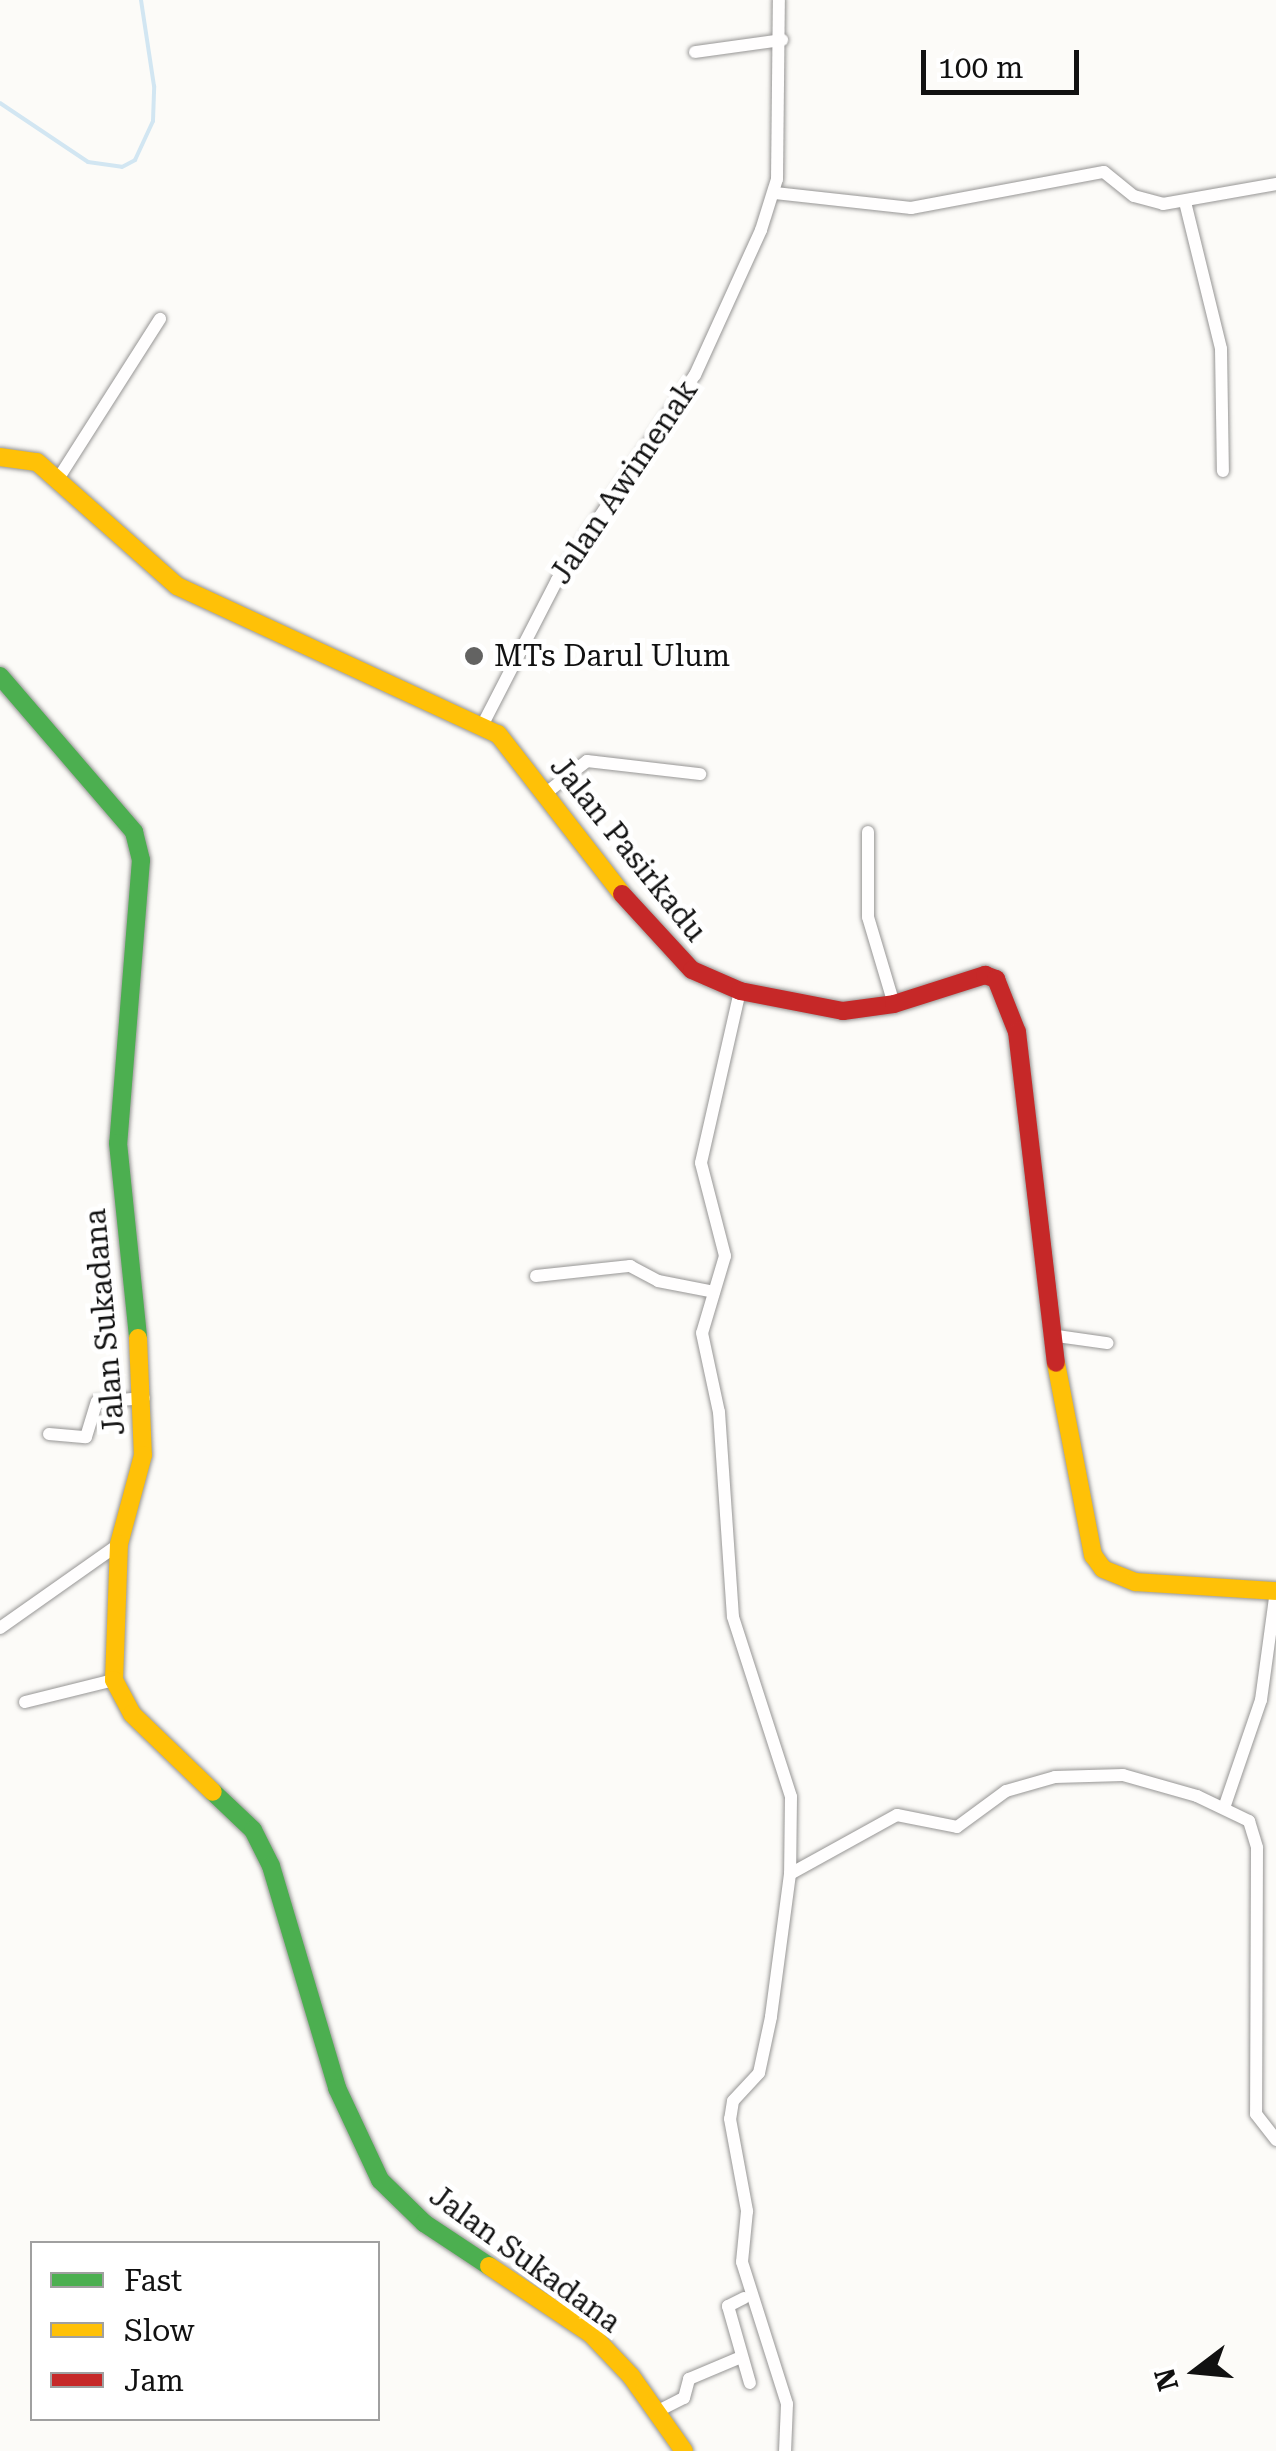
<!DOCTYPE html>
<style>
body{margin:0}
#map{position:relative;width:1276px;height:2451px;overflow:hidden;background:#fcfbf8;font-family:"Roboto Serif",serif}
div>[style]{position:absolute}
.stream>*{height:4px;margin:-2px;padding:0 2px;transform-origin:2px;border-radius:2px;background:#d2e6f2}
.roads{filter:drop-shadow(0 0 2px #979695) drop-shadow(0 0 2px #979695)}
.street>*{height:12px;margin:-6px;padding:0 6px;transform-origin:6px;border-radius:6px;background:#fffefe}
.fast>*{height:18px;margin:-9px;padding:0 9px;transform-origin:9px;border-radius:9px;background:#4caf50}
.slow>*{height:18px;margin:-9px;padding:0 9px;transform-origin:9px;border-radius:9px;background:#ffc107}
.jam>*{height:18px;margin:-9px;padding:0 9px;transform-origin:9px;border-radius:9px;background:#c62828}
.dots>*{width:28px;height:28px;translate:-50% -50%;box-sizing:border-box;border:5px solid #fff;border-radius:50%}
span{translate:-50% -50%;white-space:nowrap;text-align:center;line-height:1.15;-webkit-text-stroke:10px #fff;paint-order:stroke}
.street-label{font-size:30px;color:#111}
.poi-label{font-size:30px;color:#111}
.left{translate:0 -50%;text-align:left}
.legend{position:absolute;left:30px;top:2241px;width:350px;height:180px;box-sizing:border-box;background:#fff;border:2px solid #a0a0a0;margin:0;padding:12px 18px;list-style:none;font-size:30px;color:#111}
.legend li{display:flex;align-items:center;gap:20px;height:50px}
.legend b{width:50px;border:2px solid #a0a0a0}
.north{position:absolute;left:1146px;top:2321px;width:100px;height:100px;-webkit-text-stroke:8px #fff;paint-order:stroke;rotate:254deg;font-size:28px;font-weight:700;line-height:40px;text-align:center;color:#111}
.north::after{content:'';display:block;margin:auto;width:35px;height:45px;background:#111;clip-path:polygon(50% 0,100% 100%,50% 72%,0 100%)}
.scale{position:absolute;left:921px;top:50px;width:158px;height:45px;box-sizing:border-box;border:5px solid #111;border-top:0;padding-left:12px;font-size:30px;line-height:35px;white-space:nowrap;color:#111;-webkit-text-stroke:8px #fff;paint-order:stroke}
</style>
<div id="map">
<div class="stream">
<i style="left:0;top:103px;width:106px;rotate:33.8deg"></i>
<i style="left:88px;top:162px;width:34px;rotate:8deg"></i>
<i style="left:122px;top:167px;width:15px;rotate:-28deg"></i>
<i style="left:135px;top:160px;width:43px;rotate:-65.2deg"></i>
<i style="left:153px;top:121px;width:35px;rotate:-88deg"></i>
<i style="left:154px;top:86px;width:87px;rotate:-98.6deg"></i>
</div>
<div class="roads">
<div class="street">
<i style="left:695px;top:52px;width:88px;rotate:-7.9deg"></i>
<i style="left:775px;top:193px;width:137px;rotate:6.3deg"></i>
<i style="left:911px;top:208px;width:196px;rotate:-10.6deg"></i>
<i style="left:1104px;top:172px;width:38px;rotate:39deg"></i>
<i style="left:1134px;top:196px;width:30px;rotate:15deg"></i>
<i style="left:1163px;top:204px;width:115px;rotate:-10deg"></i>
<i style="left:1185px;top:202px;width:151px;rotate:76.2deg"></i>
<i style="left:1221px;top:349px;width:122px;rotate:89.1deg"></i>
<i style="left:58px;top:479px;width:190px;rotate:-57.5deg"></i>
<i style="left:483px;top:724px;width:162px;rotate:-62.8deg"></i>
<i style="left:557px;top:580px;width:247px;rotate:-56.1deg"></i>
<i style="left:695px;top:375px;width:159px;rotate:-65.5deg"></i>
<i style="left:761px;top:230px;width:53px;rotate:-72.6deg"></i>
<i style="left:777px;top:179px;width:179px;rotate:-89.4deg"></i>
<i style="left:546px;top:793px;width:52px;rotate:-38deg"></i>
<i style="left:587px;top:761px;width:114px;rotate:6.6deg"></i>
<i style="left:868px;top:832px;width:85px;rotate:90deg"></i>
<i style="left:868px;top:917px;width:91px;rotate:73.4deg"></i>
<i style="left:740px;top:991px;width:176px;rotate:102.8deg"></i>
<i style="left:701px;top:1163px;width:96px;rotate:75.5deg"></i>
<i style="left:725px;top:1256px;width:80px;rotate:106.6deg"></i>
<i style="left:702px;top:1333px;width:81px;rotate:77.9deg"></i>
<i style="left:719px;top:1412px;width:205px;rotate:86.1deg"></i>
<i style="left:733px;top:1617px;width:189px;rotate:72.1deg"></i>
<i style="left:791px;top:1797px;width:77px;rotate:90.7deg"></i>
<i style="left:790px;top:1874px;width:144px;rotate:97.6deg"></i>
<i style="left:771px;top:2017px;width:57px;rotate:102.1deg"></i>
<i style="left:759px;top:2073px;width:38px;rotate:133deg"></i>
<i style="left:733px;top:2101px;width:18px;rotate:99deg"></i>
<i style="left:730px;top:2119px;width:94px;rotate:79.5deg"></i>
<i style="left:747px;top:2211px;width:51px;rotate:95.6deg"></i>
<i style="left:742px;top:2262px;width:149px;rotate:72.4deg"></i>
<i style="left:787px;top:2404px;width:47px;rotate:92.4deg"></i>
<i style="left:536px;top:1276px;width:95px;rotate:-6.1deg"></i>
<i style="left:630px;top:1266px;width:32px;rotate:28deg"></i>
<i style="left:658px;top:1281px;width:57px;rotate:11.1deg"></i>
<i style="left:1050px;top:1335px;width:58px;rotate:8deg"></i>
<i style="left:49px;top:1434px;width:37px;rotate:5deg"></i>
<i style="left:86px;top:1437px;width:37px;rotate:-73deg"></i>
<i style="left:97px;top:1402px;width:47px;rotate:-4.9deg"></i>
<i style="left:0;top:1628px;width:146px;rotate:-35.2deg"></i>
<i style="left:25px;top:1702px;width:92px;rotate:-13.9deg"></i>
<i style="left:1224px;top:1808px;width:114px;rotate:-71.1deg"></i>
<i style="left:1261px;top:1700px;width:110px;rotate:-82.2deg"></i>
<i style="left:790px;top:1874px;width:122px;rotate:-28.9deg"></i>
<i style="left:897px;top:1815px;width:61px;rotate:11.3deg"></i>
<i style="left:957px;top:1827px;width:61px;rotate:-36.3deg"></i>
<i style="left:1006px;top:1791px;width:51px;rotate:-15.9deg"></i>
<i style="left:1055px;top:1777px;width:68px;rotate:-1.7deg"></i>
<i style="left:1123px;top:1775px;width:77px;rotate:15.8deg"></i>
<i style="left:1197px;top:1796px;width:58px;rotate:25.7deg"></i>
<i style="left:1249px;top:1821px;width:28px;rotate:73deg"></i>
<i style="left:1257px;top:1848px;width:266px;rotate:90.2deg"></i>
<i style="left:1256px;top:2114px;width:33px;rotate:52deg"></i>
<i style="left:744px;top:2298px;width:18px;rotate:153deg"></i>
<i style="left:728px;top:2306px;width:80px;rotate:74.1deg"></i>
<i style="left:658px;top:2411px;width:29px;rotate:-27deg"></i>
<i style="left:684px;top:2398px;width:20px;rotate:-75deg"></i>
<i style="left:689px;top:2379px;width:56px;rotate:-22.9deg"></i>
</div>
<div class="fast">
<i style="left:0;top:676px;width:206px;rotate:49.3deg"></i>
<i style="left:134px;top:832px;width:29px;rotate:76deg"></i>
<i style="left:141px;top:860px;width:284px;rotate:94.6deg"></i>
<i style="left:118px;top:1143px;width:196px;rotate:84.1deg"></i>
<i style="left:213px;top:1792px;width:55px;rotate:43.5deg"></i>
<i style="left:253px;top:1830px;width:40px;rotate:63.4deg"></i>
<i style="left:271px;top:1866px;width:232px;rotate:73.4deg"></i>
<i style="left:337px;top:2088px;width:102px;rotate:64.9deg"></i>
<i style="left:380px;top:2180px;width:62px;rotate:44.3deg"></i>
<i style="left:424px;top:2223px;width:78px;rotate:33.5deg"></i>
</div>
<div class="slow">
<i style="left:0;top:457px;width:37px;rotate:8deg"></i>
<i style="left:37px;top:462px;width:187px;rotate:41.5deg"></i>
<i style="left:177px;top:586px;width:353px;rotate:24.8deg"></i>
<i style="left:498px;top:734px;width:202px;rotate:52.2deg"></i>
<i style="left:138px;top:1338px;width:117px;rotate:87.6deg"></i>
<i style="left:143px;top:1455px;width:92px;rotate:105.1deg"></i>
<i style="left:119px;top:1544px;width:136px;rotate:92.1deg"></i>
<i style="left:114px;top:1680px;width:38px;rotate:62deg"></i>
<i style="left:132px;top:1714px;width:112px;rotate:43.9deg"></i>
<i style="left:1056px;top:1363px;width:196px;rotate:79.1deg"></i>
<i style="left:1093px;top:1555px;width:17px;rotate:54deg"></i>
<i style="left:1103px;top:1569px;width:35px;rotate:22deg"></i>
<i style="left:1136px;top:1582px;width:140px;rotate:3.7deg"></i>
<i style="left:489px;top:2266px;width:123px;rotate:33.7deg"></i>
<i style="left:591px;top:2334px;width:58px;rotate:46.4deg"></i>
<i style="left:631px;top:2376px;width:92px;rotate:54.8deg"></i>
</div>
<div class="jam">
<i style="left:622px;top:894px;width:103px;rotate:47.4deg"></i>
<i style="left:692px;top:970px;width:52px;rotate:23.6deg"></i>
<i style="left:740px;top:991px;width:105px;rotate:11deg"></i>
<i style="left:843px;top:1011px;width:51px;rotate:-7.8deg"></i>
<i style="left:894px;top:1004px;width:96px;rotate:-17.7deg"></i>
<i style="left:985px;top:975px;width:12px;rotate:20deg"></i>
<i style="left:996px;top:979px;width:57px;rotate:68.4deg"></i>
<i style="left:1017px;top:1032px;width:333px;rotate:83.3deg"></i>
</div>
</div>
<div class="dots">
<i style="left:474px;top:656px;background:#636362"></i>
</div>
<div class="street-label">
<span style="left:624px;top:482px;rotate:-56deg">Jalan Awimenak</span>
<span style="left:628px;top:849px;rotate:51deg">Jalan Pasirkadu</span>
<span style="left:105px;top:1322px;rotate:-95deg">Jalan Sukadana</span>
<span style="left:525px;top:2259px;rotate:36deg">Jalan Sukadana</span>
</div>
<div class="poi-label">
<span class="left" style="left:494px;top:656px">MTs Darul Ulum</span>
</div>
<ul class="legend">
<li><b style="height:12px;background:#4caf50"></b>Fast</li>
<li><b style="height:12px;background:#ffc107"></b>Slow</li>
<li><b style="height:12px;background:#c62828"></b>Jam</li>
</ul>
<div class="north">N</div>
<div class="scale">100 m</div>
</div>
